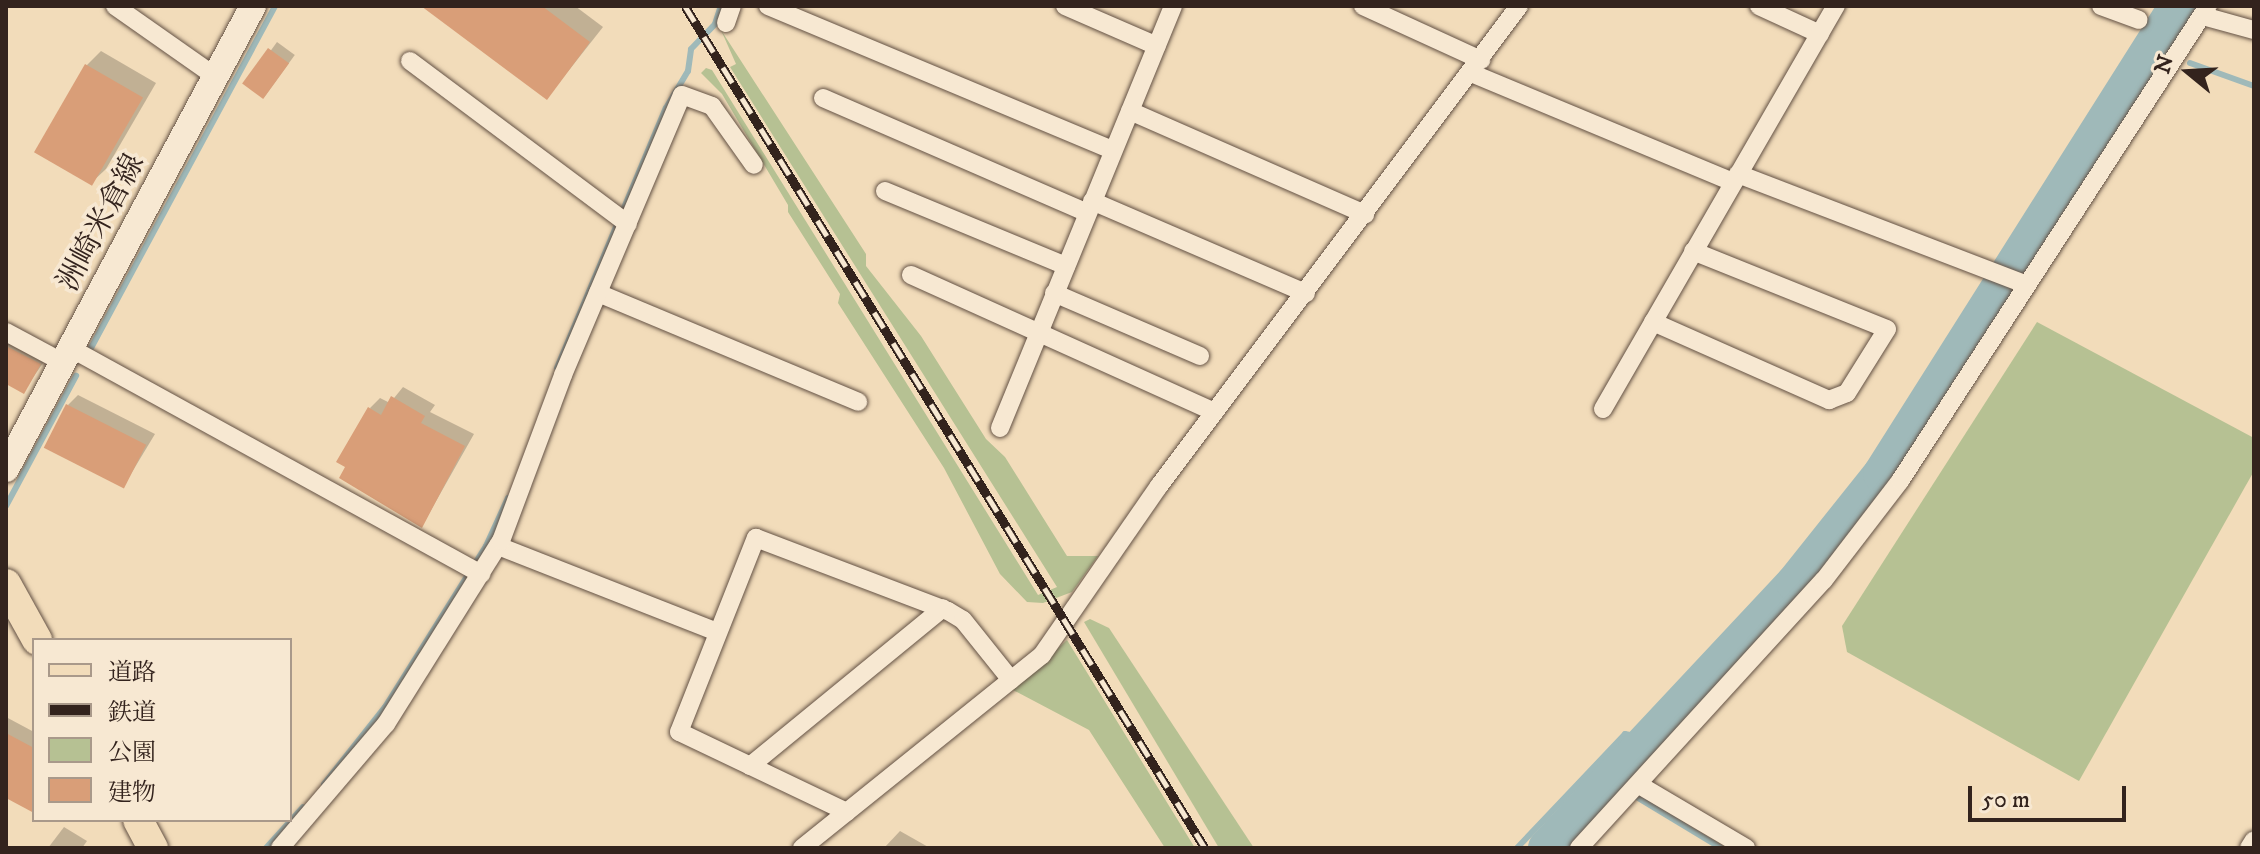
<!DOCTYPE html>
<meta charset="utf-8">
<style>
body{margin:0}
#map{position:relative;width:2260px;height:854px;overflow:hidden;background:#f2dcba;font-family:"IM FELL DW Pica","Noto Serif JP",serif}
div>[style]{position:absolute}
.green>*{inset:0;background:#b6c193}
.shadow>*{inset:0;background:#0003;transform-origin:0 0}
.stream>*{height:6px;margin:-3px;padding:0 3px;transform-origin:3px;border-radius:3px;background:#9fb9b9}
.river>*{height:38px;margin:-19px;padding:0 19px;transform-origin:19px;border-radius:19px;background:#9fb9b9}
.building>*{inset:0;background:#d99e78;transform-origin:0 0}
.roads{filter:drop-shadow(0 0 2px #635144) drop-shadow(0 0 2px #635144)}
.street>*{height:18px;margin:-9px;padding:0 9px;transform-origin:9px;border-radius:9px;background:#f7e8d2}
.secondary>*{height:26px;margin:-13px;padding:0 13px;transform-origin:13px;border-radius:13px;background:#f7e8d2}
.primary>*{height:30px;margin:-15px;padding:0 15px;transform-origin:15px;border-radius:15px;background:#f2dcba}
.rail>*{height:9px;margin-top:-4.5px;transform-origin:0;background:repeating-linear-gradient(90deg,#f7e8d2 0 18px,#33231d 0 36px);box-sizing:border-box;border-block:2px solid #33231d}
span{translate:-50% -50%;white-space:nowrap;text-align:center;line-height:1.15;-webkit-text-stroke:7px #f7e8d2;paint-order:stroke}
.street-label{font-size:30px;color:#33231d}
.frame{position:absolute;inset:0;border:8px solid #33231d;pointer-events:none}
.legend{position:absolute;left:32px;top:638px;width:260px;height:184px;box-sizing:border-box;background:#f7e8d2;border:2px solid #a9998a;margin:0;padding:10px 14px;list-style:none;font-size:24px;color:#33231d}
.legend li{display:flex;align-items:center;gap:16px;height:40px}
.legend b{width:40px;border:2px solid #a9998a}
.north{position:absolute;left:2148px;top:32px;width:80px;height:80px;-webkit-text-stroke:6px #f7e8d2;paint-order:stroke;rotate:288deg;font-size:22px;font-weight:700;line-height:32px;text-align:center;color:#33231d}
.north::after{content:'';display:block;margin:auto;width:28px;height:36px;background:#33231d;clip-path:polygon(50% 0,100% 100%,50% 72%,0 100%)}
.scale{position:absolute;left:1968px;top:786px;width:158px;height:36px;box-sizing:border-box;border:4px solid #33231d;border-top:0;padding-left:10px;font-size:24px;line-height:28px;white-space:nowrap;color:#33231d;-webkit-text-stroke:6px #f7e8d2;paint-order:stroke}
</style>
<div id="map">
<div class="green">
<i style="clip-path:polygon(721px 30px,866px 254px,866px 266px,921px 336px,986px 439px,1005px 457px,1067px 556px,1098px 556px,1072px 592px,1043px 603px,1027px 602px,1000px 574px,944px 468px,838px 303px,840px 294px,788px 212px,788px 205px,722px 94px,701px 73px,706px 68px,712px 70px,1038px 595px,1057px 587px,730px 67px,736px 64px)"></i>
<i style="clip-path:polygon(2037px 322px,2254px 438px,2254px 471px,2079px 781px,1847px 652px,1842px 626px)"></i>
<i style="clip-path:polygon(1090px 619px,1109px 628px,1254px 848px,1219px 848px,1084px 622px)"></i>
<i style="clip-path:polygon(1067px 640px,1195px 848px,1165px 848px,1089px 730px,1013px 690px)"></i>
</div>
<div class="shadow">
<i style="clip-path:polygon(425px 6px,575px 6px,603px 27px,547px 98px)"></i>
<i style="left:277px;top:42px;width:22px;height:52px;rotate:36deg"></i>
<i style="clip-path:polygon(101px 51px,156px 83px,106px 169px,91px 183px,87px 65px)"></i>
<i style="clip-path:polygon(6px 325px,50px 353px,23px 392px,6px 382px)"></i>
<i style="clip-path:polygon(403px 387px,435px 405px,430px 412px,474px 434px,422px 526px,370px 408px,380px 398px,390px 403px)"></i>
<i style="clip-path:polygon(78px 395px,155px 434px,123px 487px,68px 405px)"></i>
<i style="clip-path:polygon(6px 717px,34px 732px,34px 805px,6px 796px)"></i>
<i style="clip-path:polygon(64px 827px,87px 841px,82px 848px,48px 848px)"></i>
<i style="clip-path:polygon(900px 831px,930px 848px,884px 848px)"></i>
</div>
<div class="stream">
<i style="left:2151px;top:50px;width:14px;rotate:17deg"></i>
<i style="left:2190px;top:63px;width:68px;rotate:19.8deg"></i>
<i style="left:91px;top:348px;width:388px;rotate:-61.7deg"></i>
<i style="left:557px;top:368px;width:282px;rotate:-67.3deg"></i>
<i style="left:666px;top:108px;width:43px;rotate:-59.3deg"></i>
<i style="left:688px;top:71px;width:22px;rotate:-82deg"></i>
<i style="left:691px;top:49px;width:35px;rotate:-46deg"></i>
<i style="left:715px;top:24px;width:19px;rotate:-72deg"></i>
<i style="left:6px;top:506px;width:148px;rotate:-61.7deg"></i>
<i style="left:1610px;top:781px;width:130px;rotate:31.1deg"></i>
<i style="left:324px;top:784px;width:98px;rotate:-51.6deg"></i>
<i style="left:385px;top:707px;width:190px;rotate:-57.9deg"></i>
<i style="left:486px;top:546px;width:53px;rotate:-65.4deg"></i>
<i style="left:266px;top:848px;width:55px;rotate:-47.9deg"></i>
<i style="left:1517px;top:848px;width:157px;rotate:-46.5deg"></i>
<i style="left:1625px;top:734px;width:25px;rotate:12deg"></i>
</div>
<div class="river">
<i style="left:1547px;top:848px;width:363px;rotate:-46.9deg"></i>
<i style="left:1795px;top:583px;width:139px;rotate:-51.4deg"></i>
<i style="left:1882px;top:474px;width:554px;rotate:-57.69deg"></i>
</div>
<div class="building">
<i style="clip-path:polygon(421px 6px,542px 6px,590px 42px,547px 100px)"></i>
<i style="left:268px;top:48px;width:26px;height:44px;rotate:36deg"></i>
<i style="left:85px;top:64px;width:67px;height:102px;rotate:30deg"></i>
<i style="clip-path:polygon(6px 346px,41px 364px,24px 394px,6px 384px)"></i>
<i style="clip-path:polygon(391px 396px,425px 416px,421px 423px,465px 446px,422px 528px,339px 478px,345px 467px,336px 462px,368px 407px,381px 415px)"></i>
<i style="left:66px;top:404px;width:90px;height:49px;rotate:27deg"></i>
<i style="clip-path:polygon(6px 733px,34px 748px,34px 813px,6px 798px)"></i>
</div>
<div class="roads">
<div class="street">
<i style="left:115px;top:6px;width:123px;rotate:35.1deg"></i>
<i style="left:768px;top:6px;width:374px;rotate:22.7deg"></i>
<i style="left:1065px;top:6px;width:100px;rotate:23.5deg"></i>
<i style="left:1363px;top:6px;width:130px;rotate:24.6deg"></i>
<i style="left:1759px;top:6px;width:67px;rotate:24.7deg"></i>
<i style="left:2101px;top:6px;width:40px;rotate:20.2deg"></i>
<i style="left:2203px;top:16px;width:53px;rotate:15.4deg"></i>
<i style="left:726px;top:23px;width:18px;rotate:-71deg"></i>
<i style="left:410px;top:61px;width:272px;rotate:36.8deg"></i>
<i style="left:1471px;top:73px;width:284px;rotate:22.6deg"></i>
<i style="left:823px;top:98px;width:288px;rotate:23.5deg"></i>
<i style="left:1130px;top:111px;width:257px;rotate:23.7deg"></i>
<i style="left:1738px;top:174px;width:306px;rotate:21deg"></i>
<i style="left:885px;top:191px;width:196px;rotate:22.5deg"></i>
<i style="left:1092px;top:201px;width:233px;rotate:23.3deg"></i>
<i style="left:911px;top:275px;width:333px;rotate:24.3deg"></i>
<i style="left:598px;top:293px;width:282px;rotate:22.7deg"></i>
<i style="left:1054px;top:293px;width:159px;rotate:23.3deg"></i>
<i style="left:1653px;top:322px;width:193px;rotate:23.9deg"></i>
<i style="left:1829px;top:400px;width:19px;rotate:-21deg"></i>
<i style="left:1847px;top:393px;width:75px;rotate:-58deg"></i>
<i style="left:1887px;top:329px;width:209px;rotate:-158.1deg"></i>
<i style="left:6px;top:332px;width:66px;rotate:28.1deg"></i>
<i style="left:72px;top:349px;width:467px;rotate:28.8deg"></i>
<i style="left:1603px;top:409px;width:466px;rotate:-60deg"></i>
<i style="left:1000px;top:428px;width:456px;rotate:-67.7deg"></i>
<i style="left:498px;top:546px;width:235px;rotate:21.4deg"></i>
<i style="left:750px;top:766px;width:249px;rotate:-39.3deg"></i>
<i style="left:1641px;top:786px;width:122px;rotate:30.6deg"></i>
<i style="left:847px;top:812px;width:186px;rotate:-154.5deg"></i>
<i style="left:679px;top:732px;width:209px;rotate:-68.4deg"></i>
<i style="left:756px;top:538px;width:205px;rotate:20.8deg"></i>
<i style="left:948px;top:611px;width:17px;rotate:31deg"></i>
<i style="left:963px;top:620px;width:77px;rotate:51.3deg"></i>
<i style="left:280px;top:848px;width:163px;rotate:-49.5deg"></i>
<i style="left:386px;top:724px;width:216px;rotate:-57.9deg"></i>
<i style="left:501px;top:541px;width:177px;rotate:-69.5deg"></i>
<i style="left:563px;top:375px;width:304px;rotate:-67deg"></i>
<i style="left:682px;top:95px;width:32px;rotate:20deg"></i>
<i style="left:712px;top:106px;width:72px;rotate:54.6deg"></i>
<i style="left:802px;top:848px;width:308px;rotate:-38.8deg"></i>
<i style="left:1042px;top:655px;width:206px;rotate:-55.3deg"></i>
<i style="left:1159px;top:486px;width:600px;rotate:-53.13deg"></i>
<i style="left:1579px;top:848px;width:363px;rotate:-47.6deg"></i>
<i style="left:1824px;top:580px;width:125px;rotate:-52.5deg"></i>
<i style="left:1900px;top:481px;width:566px;rotate:-57.04deg"></i>
<i style="left:2249px;top:848px;width:9px;rotate:-58deg"></i>
</div>
<div class="secondary">
<i style="left:6px;top:469px;width:525px;rotate:-61.92deg"></i>
</div>
<div class="primary">
<i style="left:6px;top:584px;width:64px;rotate:61deg"></i>
<i style="left:138px;top:820px;width:32px;rotate:62deg"></i>
</div>
</div>
<div class="rail">
<i style="left:685px;top:6px;width:990px;rotate:58.3deg"></i>
</div>
<div class="street-label">
<span style="left:102px;top:223px;rotate:-62deg">洲崎米倉線</span>
</div>
<div class="frame"></div>
<ul class="legend">
<li><b style="height:10px;background:#f2dcba"></b>道路</li>
<li><b style="height:10px;background:#33231d"></b>鉄道</li>
<li><b style="height:22px;background:#b6c193"></b>公園</li>
<li><b style="height:22px;background:#d99e78"></b>建物</li>
</ul>
<div class="north">N</div>
<div class="scale">50 m</div>
</div>
